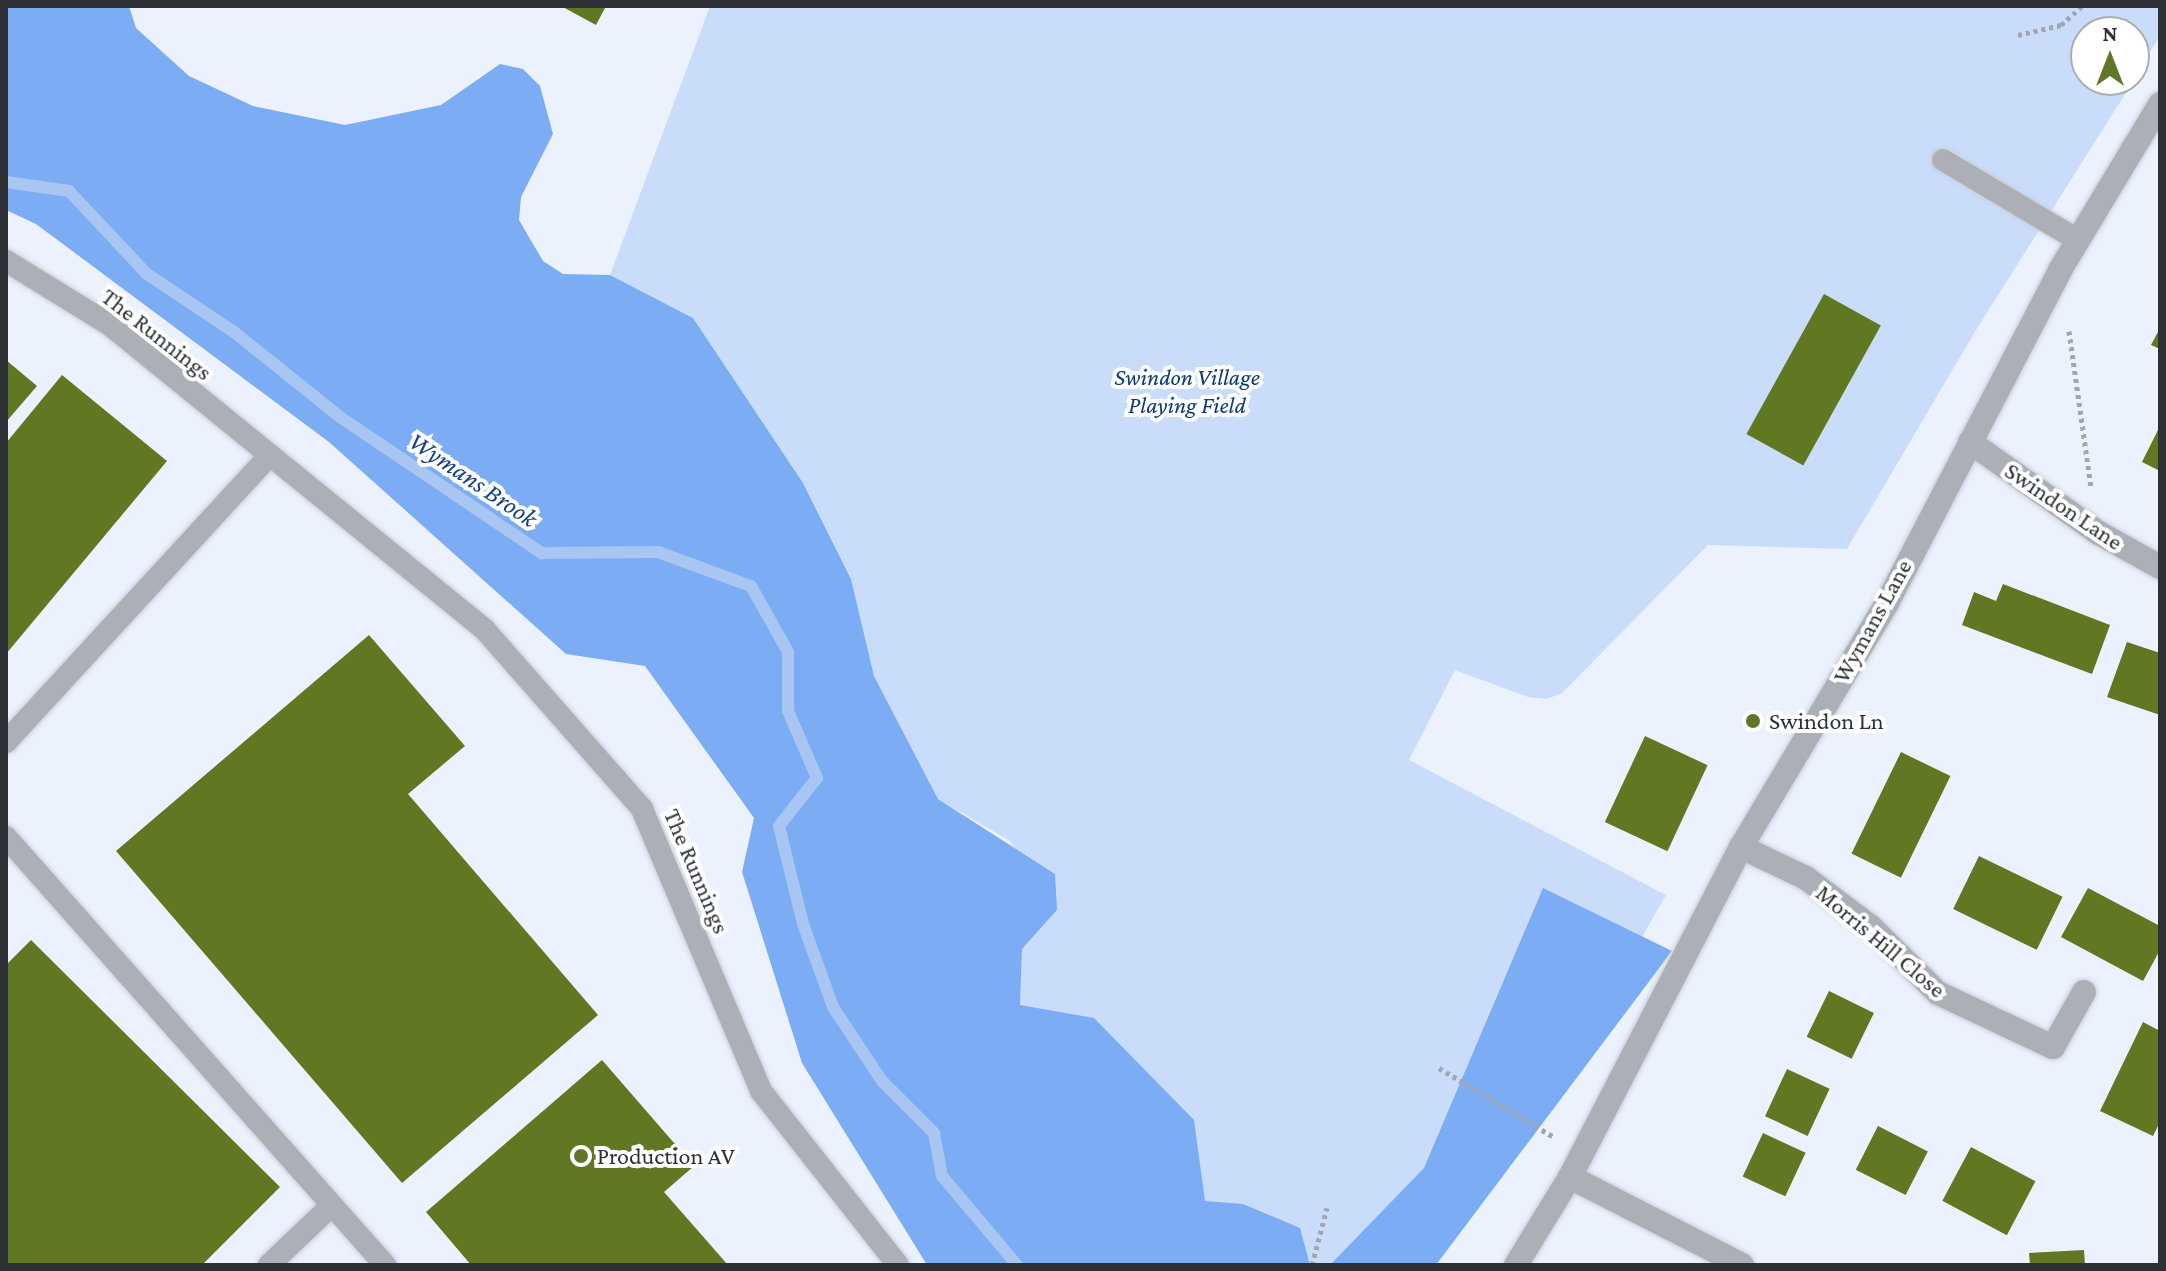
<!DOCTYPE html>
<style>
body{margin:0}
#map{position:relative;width:2166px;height:1271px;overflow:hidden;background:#ebf2fe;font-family:"Crimson Pro",serif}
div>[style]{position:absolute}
.green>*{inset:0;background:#c9ddfb}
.forest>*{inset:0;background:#7cacf4}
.stream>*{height:12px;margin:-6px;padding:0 6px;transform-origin:6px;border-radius:6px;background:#a8c6f1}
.building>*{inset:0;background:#5f7821;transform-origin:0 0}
.path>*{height:5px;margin-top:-2.5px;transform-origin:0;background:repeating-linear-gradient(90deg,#a0a6af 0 4px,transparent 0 8px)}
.roads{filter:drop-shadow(0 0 2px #c9cfda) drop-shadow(0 0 2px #c9cfda)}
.service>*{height:22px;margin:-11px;padding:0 11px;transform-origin:11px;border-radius:11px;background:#acb0b6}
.minor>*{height:24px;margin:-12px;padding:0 12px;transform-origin:12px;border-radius:12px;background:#acb0b6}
.tertiary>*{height:24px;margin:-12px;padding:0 12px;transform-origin:12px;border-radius:12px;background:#acb0b6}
.dots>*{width:22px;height:22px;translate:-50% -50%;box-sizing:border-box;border:4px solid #fff;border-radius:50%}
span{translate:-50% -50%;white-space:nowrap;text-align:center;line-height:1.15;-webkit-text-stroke:8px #fff;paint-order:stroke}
.street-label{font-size:24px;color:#2d3136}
.park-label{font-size:24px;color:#0c3a78;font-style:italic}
.poi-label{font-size:24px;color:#2d3136}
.left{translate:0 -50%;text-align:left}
.water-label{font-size:26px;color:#144180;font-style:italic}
.frame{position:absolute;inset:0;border:8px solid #2d3136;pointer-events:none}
.north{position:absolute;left:2070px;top:16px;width:80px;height:80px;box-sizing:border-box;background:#fff;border:2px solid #abadaf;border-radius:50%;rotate:0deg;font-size:22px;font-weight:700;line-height:32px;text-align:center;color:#2d3136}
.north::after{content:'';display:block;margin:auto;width:28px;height:36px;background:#607729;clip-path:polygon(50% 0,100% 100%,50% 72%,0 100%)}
</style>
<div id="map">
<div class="green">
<i style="clip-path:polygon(710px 6px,2160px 6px,2160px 35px,2134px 79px,2134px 32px,2086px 32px,2086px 80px,2134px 80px,1976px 330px,1847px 549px,1708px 545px,1562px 693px,1547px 699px,1528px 697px,1455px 670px,1409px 760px,1666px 895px,1526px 1139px,1423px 1265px,1132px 1265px,1020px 1005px,1022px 949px,1057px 910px,1010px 841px,938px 799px,874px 676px,851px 579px,803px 483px,693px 318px,610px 275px)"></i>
</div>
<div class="forest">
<i style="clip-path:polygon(6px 6px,129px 6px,136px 28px,189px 76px,253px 106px,345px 125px,441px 105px,500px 64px,523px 69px,540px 86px,553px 134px,521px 197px,519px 220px,543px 261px,563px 274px,610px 275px,693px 318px,803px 483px,851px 579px,874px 676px,938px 799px,1055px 874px,1057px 910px,1022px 949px,1020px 1005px,1094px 1018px,1194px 1120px,1205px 1201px,1243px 1204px,1300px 1228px,1310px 1265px,927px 1265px,802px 1063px,742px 872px,754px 818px,645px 666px,566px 654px,329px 442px,36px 224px,6px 210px)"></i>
<i style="clip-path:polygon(1543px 888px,1672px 951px,1436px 1265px,1330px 1265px,1424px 1168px)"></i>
</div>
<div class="stream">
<i style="left:6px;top:182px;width:64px;rotate:8.1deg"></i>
<i style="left:69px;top:191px;width:114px;rotate:46.8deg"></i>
<i style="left:147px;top:274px;width:105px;rotate:33.7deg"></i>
<i style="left:234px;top:332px;width:136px;rotate:38.7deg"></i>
<i style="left:340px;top:417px;width:244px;rotate:34deg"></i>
<i style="left:542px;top:553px;width:116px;rotate:-0.5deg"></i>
<i style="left:658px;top:552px;width:99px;rotate:20.1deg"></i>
<i style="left:751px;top:586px;width:76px;rotate:60.7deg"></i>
<i style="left:788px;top:652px;width:59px;rotate:90deg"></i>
<i style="left:788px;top:711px;width:73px;rotate:66.6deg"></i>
<i style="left:817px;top:778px;width:61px;rotate:128.4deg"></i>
<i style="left:779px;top:826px;width:101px;rotate:76.2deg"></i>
<i style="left:803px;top:924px;width:88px;rotate:70.1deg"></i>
<i style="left:833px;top:1007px;width:89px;rotate:56.5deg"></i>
<i style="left:882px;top:1081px;width:74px;rotate:45deg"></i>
<i style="left:934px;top:1133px;width:44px;rotate:79.5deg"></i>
<i style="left:942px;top:1176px;width:116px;rotate:49.9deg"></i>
</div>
<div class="building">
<i style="clip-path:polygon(561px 6px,606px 6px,596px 25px)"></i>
<i style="left:1824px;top:294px;width:65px;height:160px;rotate:29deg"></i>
<i style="clip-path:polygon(2160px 328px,2160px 349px,2151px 345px)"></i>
<i style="clip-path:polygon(6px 360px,37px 386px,6px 422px)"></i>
<i style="clip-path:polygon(62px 375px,167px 461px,6px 654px,6px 443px)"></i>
<i style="clip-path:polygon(2160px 426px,2160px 471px,2142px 462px)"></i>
<i style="clip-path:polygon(2003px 584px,2110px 625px,2092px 674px,1962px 625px,1974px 592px,1996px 601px)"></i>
<i style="clip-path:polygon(369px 635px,465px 746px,408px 794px,598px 1015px,402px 1183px,116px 851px)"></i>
<i style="clip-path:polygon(2127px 642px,2160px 653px,2160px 715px,2107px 697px)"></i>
<i style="left:1645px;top:736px;width:69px;height:95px;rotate:25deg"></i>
<i style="left:1901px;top:752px;width:55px;height:113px;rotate:26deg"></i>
<i style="left:1979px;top:856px;width:93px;height:59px;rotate:26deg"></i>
<i style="clip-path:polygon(2088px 888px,2160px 926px,2160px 950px,2143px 981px,2061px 937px)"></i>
<i style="clip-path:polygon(31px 940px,280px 1187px,202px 1265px,6px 1265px,6px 965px)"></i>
<i style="left:1829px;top:991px;width:50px;height:51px;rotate:26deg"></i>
<i style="clip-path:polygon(2143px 1022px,2160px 1031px,2160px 1122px,2153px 1136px,2100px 1111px)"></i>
<i style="clip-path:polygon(602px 1060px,694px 1166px,664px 1192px,728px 1265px,471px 1265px,426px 1212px)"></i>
<i style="left:1787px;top:1069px;width:47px;height:52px;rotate:25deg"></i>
<i style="left:1878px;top:1126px;width:56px;height:49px;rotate:27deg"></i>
<i style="left:1763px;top:1133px;width:47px;height:48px;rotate:25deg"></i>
<i style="left:1971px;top:1147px;width:73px;height:61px;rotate:28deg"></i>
<i style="clip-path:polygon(2084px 1250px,2085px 1265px,2030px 1265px,2029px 1253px)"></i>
</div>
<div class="path">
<i style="left:2018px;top:35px;width:44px;rotate:-13.1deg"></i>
<i style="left:2061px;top:25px;width:28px;rotate:-42deg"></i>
<i style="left:2069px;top:331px;width:158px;rotate:82deg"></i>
<i style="left:1439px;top:1068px;width:134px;rotate:31deg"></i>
<i style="left:1312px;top:1265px;width:59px;rotate:-75.3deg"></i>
</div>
<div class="roads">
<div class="service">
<i style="left:1943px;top:160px;width:157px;rotate:30.7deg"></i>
<i style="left:6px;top:261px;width:122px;rotate:31.6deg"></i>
<i style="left:110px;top:325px;width:483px;rotate:39.1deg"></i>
<i style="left:485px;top:630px;width:238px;rotate:48.7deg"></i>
<i style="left:642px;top:809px;width:306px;rotate:67.1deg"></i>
<i style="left:761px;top:1091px;width:221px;rotate:51.8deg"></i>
<i style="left:6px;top:742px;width:386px;rotate:-47.4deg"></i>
<i style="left:6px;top:837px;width:572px;rotate:48.47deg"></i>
<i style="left:269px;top:1265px;width:86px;rotate:-43.6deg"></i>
</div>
<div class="minor">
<i style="left:1741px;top:847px;width:72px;rotate:25.5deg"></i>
<i style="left:1806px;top:878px;width:81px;rotate:37deg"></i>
<i style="left:1871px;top:927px;width:94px;rotate:44.6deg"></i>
<i style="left:1938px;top:993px;width:127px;rotate:25.2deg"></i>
<i style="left:2053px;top:1047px;width:63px;rotate:-60.6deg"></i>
<i style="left:1570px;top:1177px;width:193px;rotate:27.1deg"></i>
</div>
<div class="tertiary">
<i style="left:1970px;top:442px;width:156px;rotate:35.3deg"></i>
<i style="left:2097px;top:532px;width:72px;rotate:29.1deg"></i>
<i style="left:1516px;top:1265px;width:103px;rotate:-58.5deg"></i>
<i style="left:1570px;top:1177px;width:372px;rotate:-62.6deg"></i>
<i style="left:1741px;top:847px;width:284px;rotate:-59.1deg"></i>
<i style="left:1887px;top:603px;width:375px;rotate:-62.5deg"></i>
<i style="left:2060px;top:270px;width:194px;rotate:-58.9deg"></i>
</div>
</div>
<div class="dots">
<i style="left:1753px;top:721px;background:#607729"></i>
<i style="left:581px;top:1156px;background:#607729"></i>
</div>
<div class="street-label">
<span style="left:157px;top:334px;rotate:38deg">The Runnings</span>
<span style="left:2064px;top:506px;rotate:34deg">Swindon Lane</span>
<span style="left:1872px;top:621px;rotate:-61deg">Wymans Lane</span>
<span style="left:697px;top:871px;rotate:67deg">The Runnings</span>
<span style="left:1881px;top:941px;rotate:40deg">Morris Hill Close</span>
</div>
<div class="park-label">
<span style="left:1187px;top:391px">Swindon Village<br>Playing Field</span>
</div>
<div class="poi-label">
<span class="left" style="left:1769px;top:721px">Swindon Ln</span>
<span class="left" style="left:597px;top:1156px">Production AV</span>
</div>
<div class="water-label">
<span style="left:473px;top:480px;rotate:34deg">Wymans Brook</span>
</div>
<div class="frame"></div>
<div class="north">N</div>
</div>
